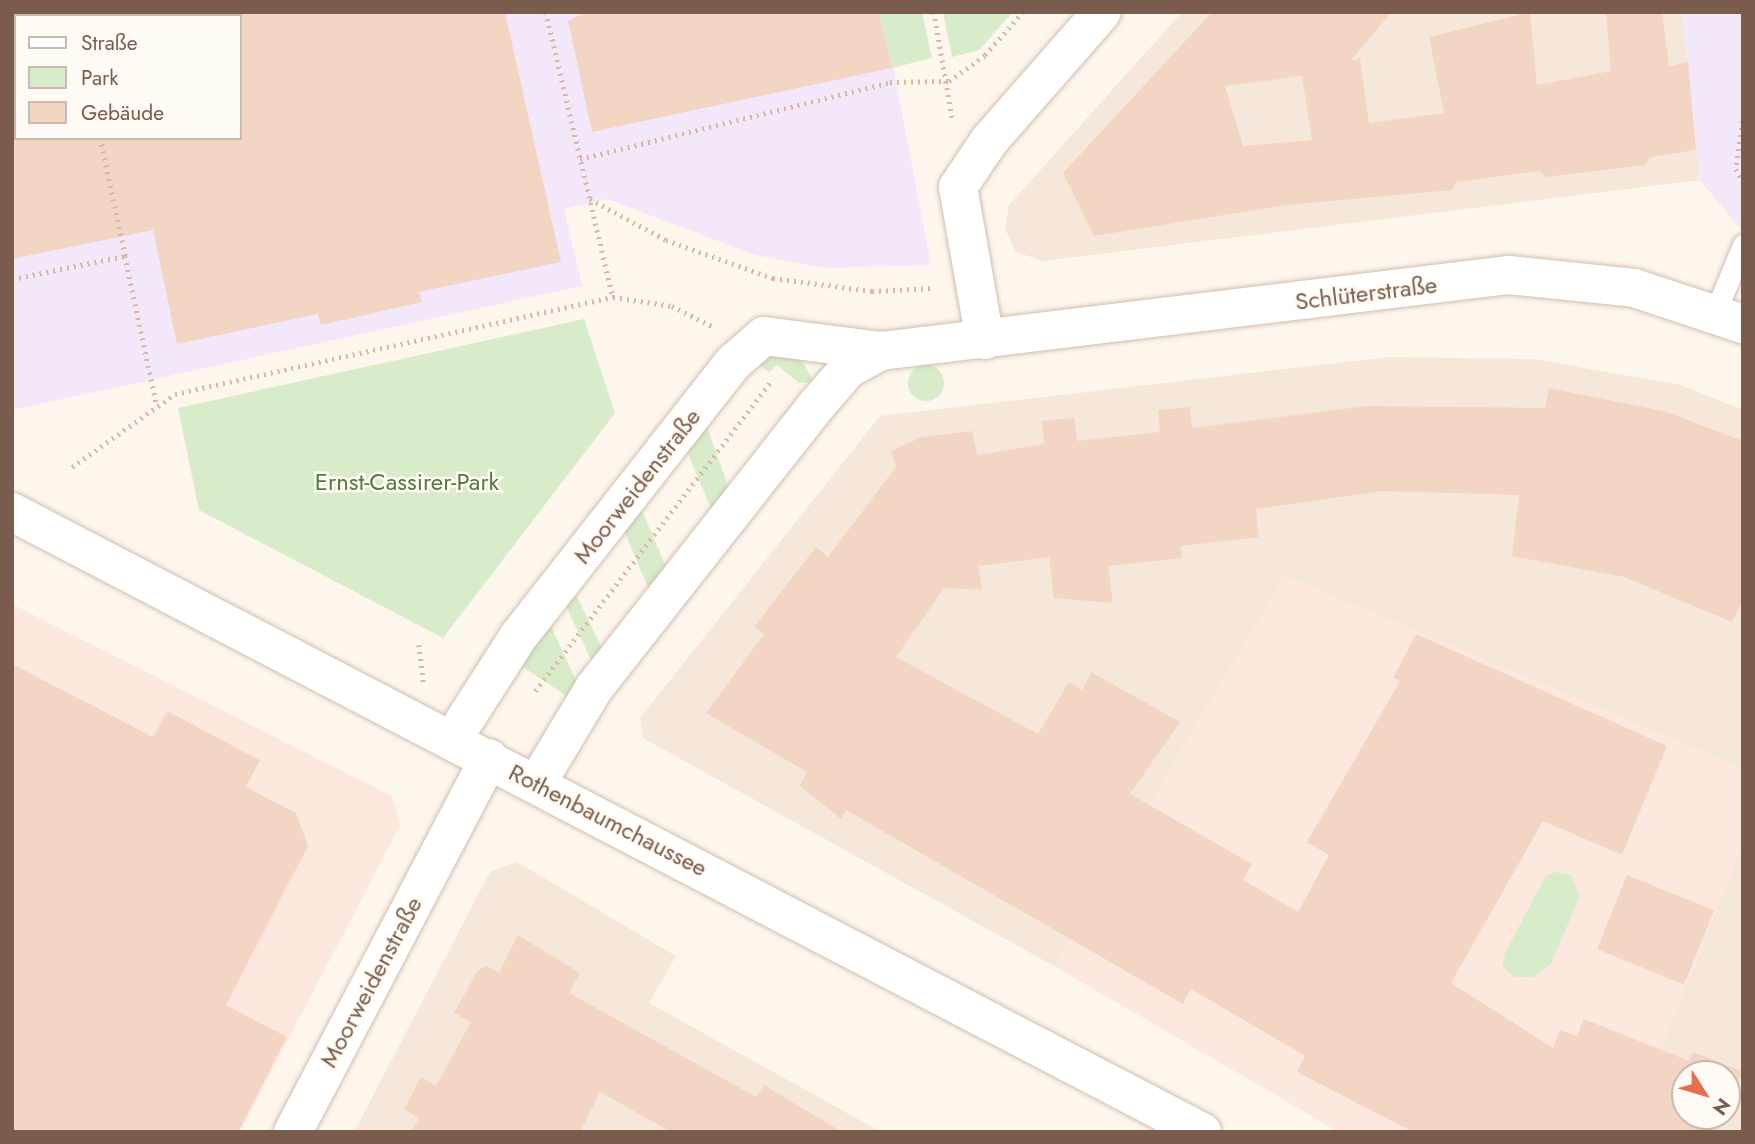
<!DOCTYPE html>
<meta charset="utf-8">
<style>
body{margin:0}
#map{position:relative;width:1755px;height:1144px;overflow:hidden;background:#fdf6ec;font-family:Jost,sans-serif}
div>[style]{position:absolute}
.residential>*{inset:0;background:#f5e8da}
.commercial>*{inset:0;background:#fde8e0}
.education>*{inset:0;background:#f3e8fa}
.green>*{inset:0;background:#d8ecc9}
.round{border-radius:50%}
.building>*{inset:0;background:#f3d5c3;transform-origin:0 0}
.path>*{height:4.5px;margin-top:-2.25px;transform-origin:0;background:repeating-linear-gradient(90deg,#d9b8a5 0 2px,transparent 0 7px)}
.roads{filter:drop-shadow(0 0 2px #d1beb0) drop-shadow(0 0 2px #d1beb0)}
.lane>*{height:21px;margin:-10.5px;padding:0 10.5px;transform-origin:10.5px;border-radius:10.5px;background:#fff}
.street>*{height:38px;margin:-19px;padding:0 19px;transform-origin:19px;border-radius:19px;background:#fff}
.secondary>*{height:38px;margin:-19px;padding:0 19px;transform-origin:19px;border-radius:19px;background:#fff}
span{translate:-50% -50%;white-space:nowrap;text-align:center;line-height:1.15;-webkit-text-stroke:5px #fffaf3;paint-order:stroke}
.street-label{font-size:24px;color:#7a5c4d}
.park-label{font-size:24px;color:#537a41}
.frame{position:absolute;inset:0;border:14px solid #7a5c4d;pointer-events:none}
.legend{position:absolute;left:14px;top:14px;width:228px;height:126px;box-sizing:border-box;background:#fffaf3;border:2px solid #cabbb1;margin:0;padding:9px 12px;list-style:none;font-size:21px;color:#7a5c4d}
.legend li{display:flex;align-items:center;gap:14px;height:35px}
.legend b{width:35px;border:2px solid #cabbb1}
.north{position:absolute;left:1671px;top:1060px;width:70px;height:70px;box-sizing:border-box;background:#fffaf3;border:2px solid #cabbb1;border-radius:50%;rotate:127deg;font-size:19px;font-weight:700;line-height:28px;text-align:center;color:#7a5c4d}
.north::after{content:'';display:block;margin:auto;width:24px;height:32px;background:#e76f51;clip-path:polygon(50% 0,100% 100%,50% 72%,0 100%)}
</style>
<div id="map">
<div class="residential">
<i style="clip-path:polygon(1182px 12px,1682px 12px,1700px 180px,1043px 261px,1016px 252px,1005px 229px,1009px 205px)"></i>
<i style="clip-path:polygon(1389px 357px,1533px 359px,1681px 385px,1743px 410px,1743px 769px,1285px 576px,1054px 966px,643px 738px,640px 718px,880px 416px)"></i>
<i style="clip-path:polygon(evenodd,1743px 844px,1743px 1132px,1628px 1132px,1743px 844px,1685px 1074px,1727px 1074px,1727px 1116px,1685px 1116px,1685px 1074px)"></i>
<i style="clip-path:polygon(517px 862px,676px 956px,649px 1003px,881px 1132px,354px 1132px,490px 872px)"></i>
</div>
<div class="commercial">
<i style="clip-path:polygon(1285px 576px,1743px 769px,1743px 844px,1628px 1132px,1339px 1132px,1054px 966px)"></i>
<i style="clip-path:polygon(12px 604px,392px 796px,401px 824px,240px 1132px,12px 1132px)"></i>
</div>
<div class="education">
<i style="clip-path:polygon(evenodd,12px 12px,922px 12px,890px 50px,931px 265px,825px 268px,755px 255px,607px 199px,564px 209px,582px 286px,12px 410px,12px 12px,16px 16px,240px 16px,240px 138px,16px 138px,16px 16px)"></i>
<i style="clip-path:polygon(1682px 12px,1743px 12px,1743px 232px,1700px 180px)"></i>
</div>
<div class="green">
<i style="clip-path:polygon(878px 12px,922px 12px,932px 58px,892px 68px)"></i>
<i style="clip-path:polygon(943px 12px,1013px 12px,979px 50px,952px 57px)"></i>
<i style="clip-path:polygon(584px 319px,615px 413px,443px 638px,199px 510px,178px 408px)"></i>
<i style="clip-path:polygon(771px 354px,801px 359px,814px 382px,799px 383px,777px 365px,769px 372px,755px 362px)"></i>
<i class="round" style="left:908px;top:365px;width:36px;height:36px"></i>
<i style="clip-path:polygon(706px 424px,730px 491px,713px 513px,686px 449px)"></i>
<i style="clip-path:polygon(640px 506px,667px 569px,649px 590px,623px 528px)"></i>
<i style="clip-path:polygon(575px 593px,603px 650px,593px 664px,566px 606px)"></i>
<i style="clip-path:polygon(549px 622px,578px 685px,568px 697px,517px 663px)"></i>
<i style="clip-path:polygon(1556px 872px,1571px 875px,1580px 896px,1551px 964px,1533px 977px,1514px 977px,1502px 965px,1505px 953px,1546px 875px)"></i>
</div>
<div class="building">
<i style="clip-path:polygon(240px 12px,505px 12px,561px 262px,419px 292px,422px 302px,321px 325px,318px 314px,177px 344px,153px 230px,12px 259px,12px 138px,240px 138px)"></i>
<i style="clip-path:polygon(586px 12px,878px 12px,892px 68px,592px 132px,568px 21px)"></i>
<i style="clip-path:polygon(evenodd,1212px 12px,1392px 12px,1350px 61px,1360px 58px,1369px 123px,1444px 113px,1429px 37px,1530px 12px,1537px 85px,1611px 71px,1606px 12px,1662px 12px,1669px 66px,1688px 62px,1696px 150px,1650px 157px,1645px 165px,1546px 177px,1540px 171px,1456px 182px,1452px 190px,1286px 205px,1094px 236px,1063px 173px,1212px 12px,1302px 76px,1312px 140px,1243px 146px,1225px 86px,1302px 76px)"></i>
<i style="clip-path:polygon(1549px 388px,1664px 411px,1743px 441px,1743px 600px,1732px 622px,1624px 577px,1512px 556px,1519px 495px,1382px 491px,1256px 509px,1259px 537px,1181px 546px,1182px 558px,1108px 566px,1113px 603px,1054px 598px,1049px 557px,978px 566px,982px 590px,944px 588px,896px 657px,1038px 734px,1069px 682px,1082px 690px,1091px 672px,1180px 722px,1130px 794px,1252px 864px,1243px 880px,1298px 912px,1329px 855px,1307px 842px,1400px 681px,1393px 678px,1416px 634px,1667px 746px,1622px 855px,1543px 821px,1451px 983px,1553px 1048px,1560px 1030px,1577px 1036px,1584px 1019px,1689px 1061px,1693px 1052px,1742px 1071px,1727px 1109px,1727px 1074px,1685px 1074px,1685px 1116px,1724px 1116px,1718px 1132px,1413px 1132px,1297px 1072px,1305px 1056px,1191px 989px,1183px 1004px,846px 810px,841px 819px,800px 786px,807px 772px,706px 713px,764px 634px,754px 627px,799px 569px,816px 547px,828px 557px,896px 467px,891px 451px,922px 437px,972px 431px,977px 455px,1044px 444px,1042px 421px,1074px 418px,1077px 441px,1160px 432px,1158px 410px,1190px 407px,1192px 428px,1367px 406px,1545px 408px)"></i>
<i style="clip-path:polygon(12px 664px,153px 737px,167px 711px,260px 760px,246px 787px,296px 813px,308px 846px,226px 1005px,287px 1037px,238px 1132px,12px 1132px)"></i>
<i style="left:1627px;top:875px;width:94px;height:80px;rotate:22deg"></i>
<i style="clip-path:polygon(518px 935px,580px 973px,569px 993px,756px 1097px,764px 1085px,842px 1132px,671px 1132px,600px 1092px,580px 1132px,411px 1132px,419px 1118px,404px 1109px,421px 1077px,436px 1086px,471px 1022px,454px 1013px,478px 970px,487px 966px,499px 973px)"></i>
</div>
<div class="path">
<i style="left:74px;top:12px;width:4px;rotate:76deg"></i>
<i style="left:546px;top:12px;width:293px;rotate:76.8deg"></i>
<i style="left:934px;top:12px;width:112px;rotate:80.2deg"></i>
<i style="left:1743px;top:121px;width:49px;rotate:98.3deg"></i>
<i style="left:1736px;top:169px;width:15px;rotate:62deg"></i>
<i style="left:580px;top:159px;width:319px;rotate:-13.9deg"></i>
<i style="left:890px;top:82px;width:59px;rotate:-1deg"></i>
<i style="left:949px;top:81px;width:44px;rotate:-35.8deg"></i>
<i style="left:985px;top:55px;width:57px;rotate:-48.5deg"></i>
<i style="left:590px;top:199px;width:86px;rotate:28.3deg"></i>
<i style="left:666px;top:240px;width:114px;rotate:19.6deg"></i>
<i style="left:773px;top:278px;width:100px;rotate:7.5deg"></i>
<i style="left:872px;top:291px;width:63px;rotate:-2.7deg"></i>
<i style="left:125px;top:256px;width:149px;rotate:78deg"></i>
<i style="left:12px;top:279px;width:115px;rotate:-11.5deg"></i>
<i style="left:125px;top:256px;width:121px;rotate:-102deg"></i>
<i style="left:72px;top:467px;width:126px;rotate:-35.3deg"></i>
<i style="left:175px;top:394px;width:449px;rotate:-12.5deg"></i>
<i style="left:613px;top:297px;width:60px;rotate:8.7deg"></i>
<i style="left:672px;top:306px;width:47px;rotate:26.6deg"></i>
<i style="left:419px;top:645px;width:38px;rotate:83deg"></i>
<i style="left:535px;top:691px;width:388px;rotate:-52.7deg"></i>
</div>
<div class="roads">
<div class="lane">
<i style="left:1715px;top:313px;width:74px;rotate:-67.6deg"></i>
</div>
<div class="street">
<i style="left:985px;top:340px;width:155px;rotate:-100deg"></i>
<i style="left:958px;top:187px;width:55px;rotate:-56deg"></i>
<i style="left:989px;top:141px;width:171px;rotate:-48.8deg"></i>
<i style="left:452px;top:740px;width:122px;rotate:-57.3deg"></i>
<i style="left:518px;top:637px;width:348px;rotate:-51.9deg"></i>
<i style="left:733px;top:363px;width:41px;rotate:-41.1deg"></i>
<i style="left:764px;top:336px;width:118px;rotate:7.3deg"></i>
<i style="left:881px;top:351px;width:633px;rotate:-6.9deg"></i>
<i style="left:1509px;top:275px;width:126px;rotate:5.9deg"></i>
<i style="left:1634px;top:288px;width:115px;rotate:18.3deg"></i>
<i style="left:537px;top:783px;width:111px;rotate:-59deg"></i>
<i style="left:594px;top:688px;width:357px;rotate:-51.8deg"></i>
<i style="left:815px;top:407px;width:50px;rotate:-49deg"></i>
<i style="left:848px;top:369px;width:38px;rotate:-29deg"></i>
<i style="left:293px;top:1132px;width:422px;rotate:-62.3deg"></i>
</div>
<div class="secondary">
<i style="left:12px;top:512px;width:1342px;rotate:27.52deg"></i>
</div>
</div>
<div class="street-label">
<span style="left:1366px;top:293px;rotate:-7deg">Schlüterstraße</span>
<span style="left:637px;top:486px;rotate:-52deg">Moorweidenstraße</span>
<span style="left:608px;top:820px;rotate:27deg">Rothenbaumchaussee</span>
<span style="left:371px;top:982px;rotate:-62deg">Moorweidenstraße</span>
</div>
<div class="park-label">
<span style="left:407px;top:482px">Ernst-Cassirer-Park</span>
</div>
<div class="frame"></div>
<ul class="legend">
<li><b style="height:9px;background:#fff"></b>Straße</li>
<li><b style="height:19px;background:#d8ecc9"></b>Park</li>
<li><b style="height:19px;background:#f3d5c3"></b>Gebäude</li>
</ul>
<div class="north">N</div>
</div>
